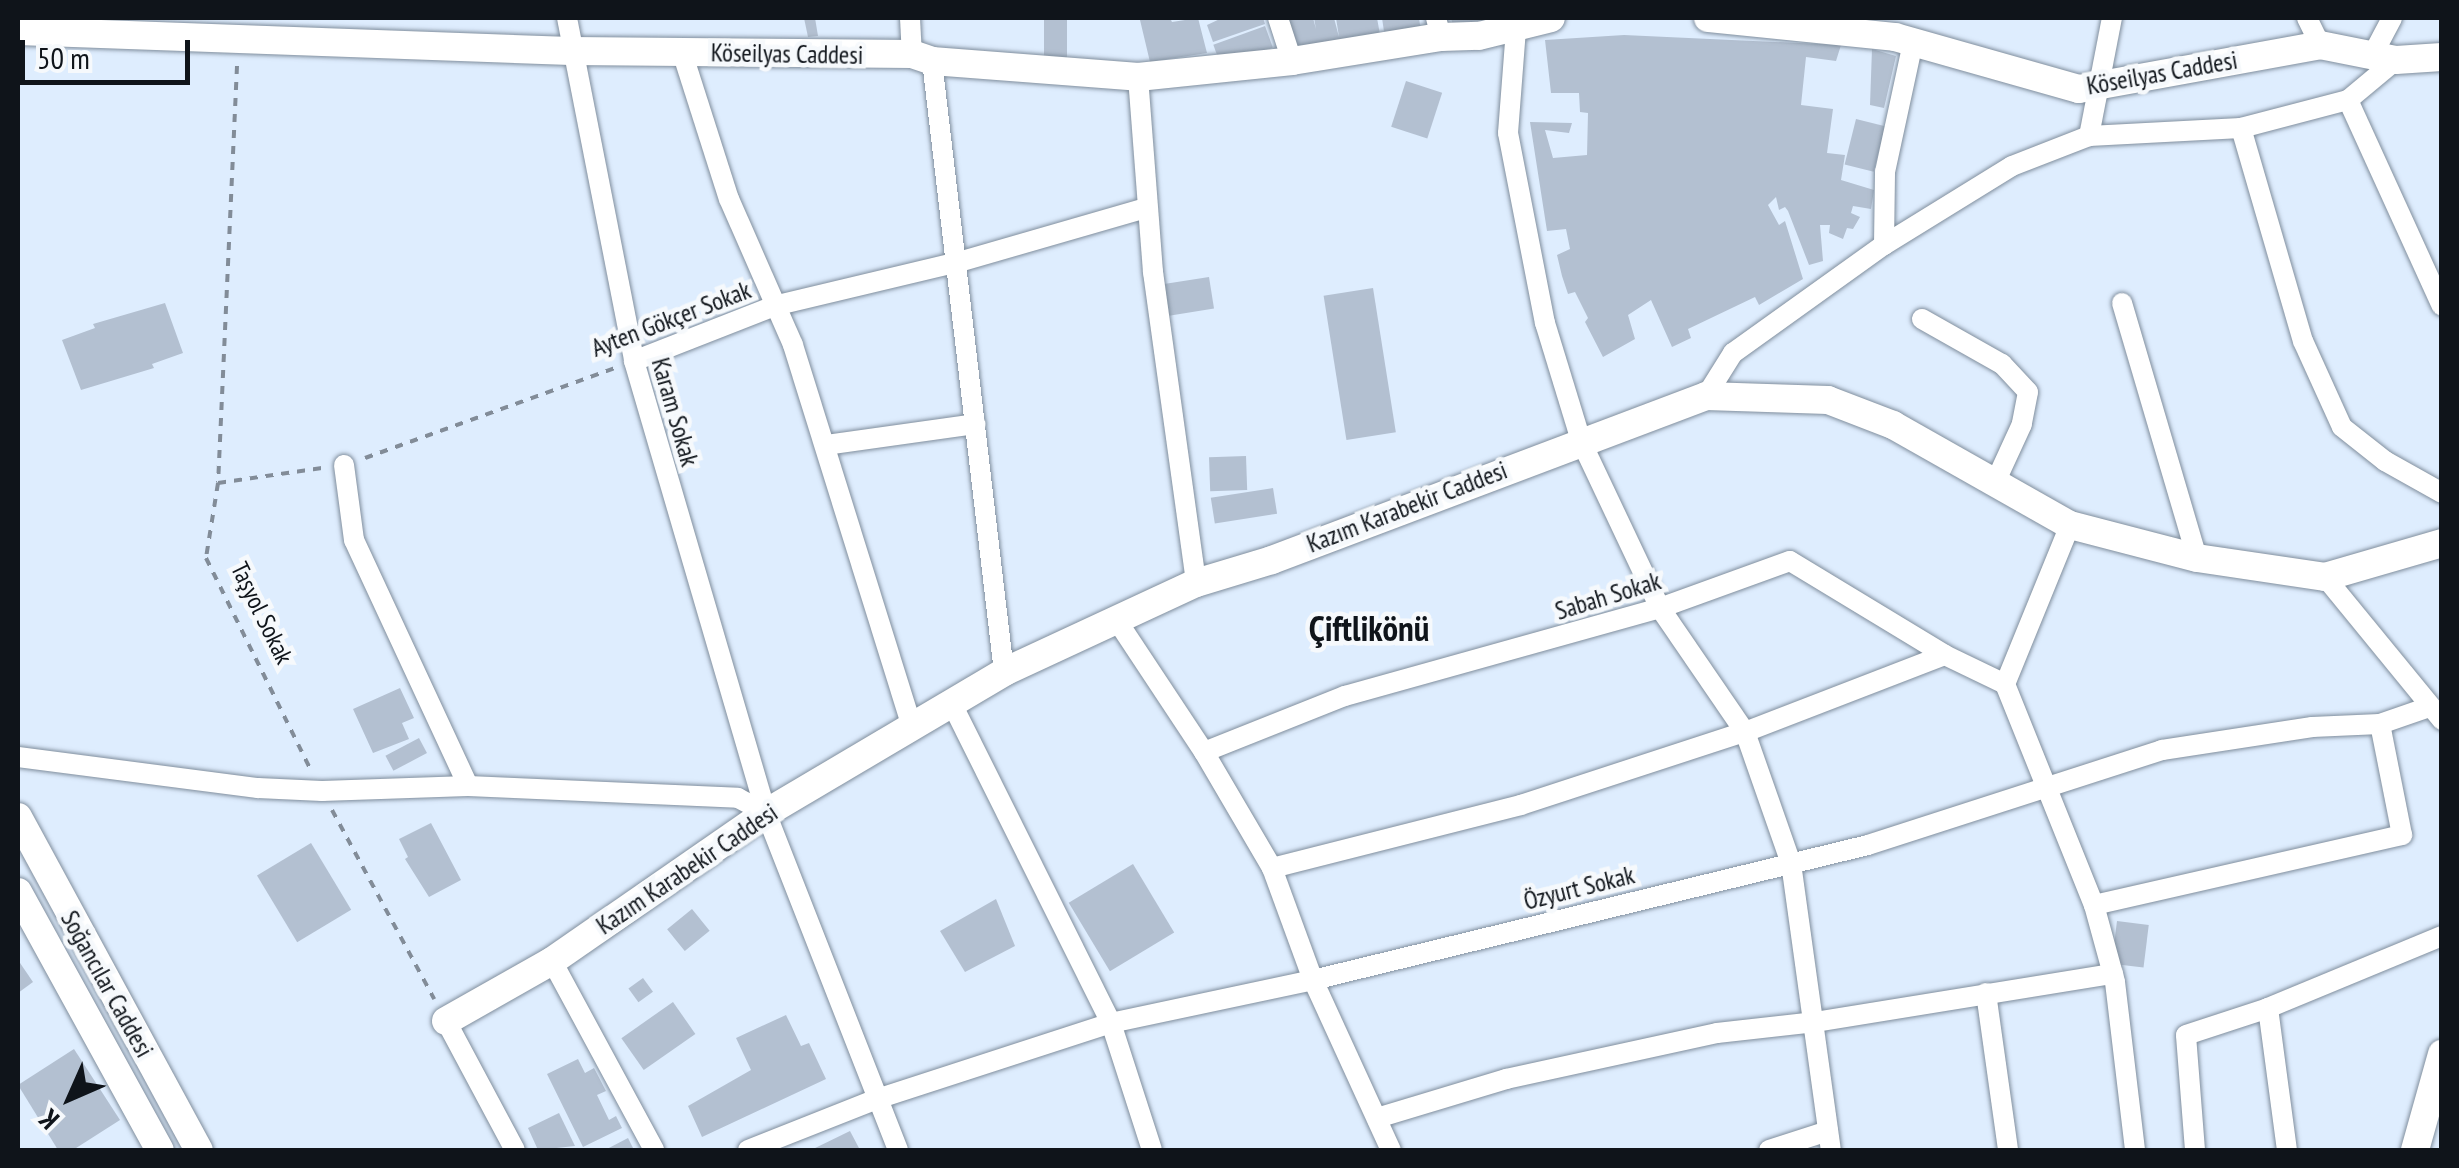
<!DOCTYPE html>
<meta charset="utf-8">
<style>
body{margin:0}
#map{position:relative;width:2459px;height:1168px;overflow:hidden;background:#deedfe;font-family:"PT Sans Narrow",sans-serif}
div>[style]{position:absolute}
.building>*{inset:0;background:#b3c0d1;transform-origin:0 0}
.path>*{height:4px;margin-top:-2px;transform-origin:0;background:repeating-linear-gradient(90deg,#828c98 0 8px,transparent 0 16px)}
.roads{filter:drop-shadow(0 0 2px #808e9d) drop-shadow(0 0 2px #808e9d)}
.street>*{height:20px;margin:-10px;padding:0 10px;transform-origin:10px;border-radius:10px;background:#fff}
.secondary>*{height:28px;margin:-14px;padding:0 14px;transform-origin:14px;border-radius:14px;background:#fff}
span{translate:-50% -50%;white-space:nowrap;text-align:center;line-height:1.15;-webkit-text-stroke:9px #f6f9fc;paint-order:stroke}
.street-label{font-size:25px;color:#0f141a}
.district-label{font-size:35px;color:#0f141a;font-weight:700}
.frame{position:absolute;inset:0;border:20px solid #0f141a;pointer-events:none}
.north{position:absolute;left:20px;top:1048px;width:100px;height:100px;-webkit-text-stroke:8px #f6f9fc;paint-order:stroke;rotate:225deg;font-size:28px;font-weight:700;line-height:40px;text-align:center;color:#0f141a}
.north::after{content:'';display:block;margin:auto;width:35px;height:45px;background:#0f141a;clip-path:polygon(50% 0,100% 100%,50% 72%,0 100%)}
.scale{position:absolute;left:20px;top:40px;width:170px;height:45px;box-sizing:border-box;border:5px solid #0f141a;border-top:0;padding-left:12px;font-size:30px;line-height:35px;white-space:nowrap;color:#0f141a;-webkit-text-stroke:8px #f6f9fc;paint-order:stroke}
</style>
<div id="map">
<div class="building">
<i style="clip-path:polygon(804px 18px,815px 18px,818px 36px,808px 37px)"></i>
<i style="left:1044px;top:18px;width:23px;height:44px"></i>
<i style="clip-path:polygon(1170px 18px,1172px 22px,1198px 18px,1207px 53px,1150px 62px,1140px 20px)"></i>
<i style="clip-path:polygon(1222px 18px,1263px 18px,1265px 24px,1213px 42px,1207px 25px)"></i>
<i style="clip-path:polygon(1287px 18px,1313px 18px,1316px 29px,1314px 18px,1334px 18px,1339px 37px,1336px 18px,1377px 18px,1381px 40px,1300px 57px)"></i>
<i style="clip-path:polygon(1382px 18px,1419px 18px,1421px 32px,1385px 38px)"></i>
<i style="clip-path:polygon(1451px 18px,1501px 18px,1454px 30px)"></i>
<i style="left:1265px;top:26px;width:23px;height:55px;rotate:70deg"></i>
<i style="clip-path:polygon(1624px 35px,1841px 45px,1836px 61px,1806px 57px,1801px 105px,1833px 109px,1827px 153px,1845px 155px,1841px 180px,1874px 190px,1871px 209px,1853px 206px,1851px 213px,1860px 217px,1853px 229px,1847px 228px,1843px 239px,1829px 233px,1830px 225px,1820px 225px,1823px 261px,1809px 265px,1788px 211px,1785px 207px,1779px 210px,1776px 197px,1768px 205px,1779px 225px,1785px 221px,1803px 279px,1759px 305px,1755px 297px,1688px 329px,1691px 338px,1672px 347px,1651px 300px,1628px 315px,1635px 339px,1603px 357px,1585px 322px,1588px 318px,1575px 292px,1568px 294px,1562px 276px,1557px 255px,1570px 249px,1566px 229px,1547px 231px,1530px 122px,1572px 123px,1569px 133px,1545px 130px,1553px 158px,1587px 155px,1588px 113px,1580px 112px,1579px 93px,1551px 93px,1545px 40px)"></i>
<i style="clip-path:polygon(1872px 49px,1896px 56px,1884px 108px,1870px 105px)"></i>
<i style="left:1406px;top:81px;width:38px;height:48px;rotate:18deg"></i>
<i style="left:1856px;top:119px;width:30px;height:47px;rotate:14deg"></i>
<i style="left:1209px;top:277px;width:32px;height:47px;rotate:81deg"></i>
<i style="left:1373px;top:288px;width:146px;height:50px;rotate:81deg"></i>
<i style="clip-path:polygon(165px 303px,183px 353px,152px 364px,154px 368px,81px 390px,62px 340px,95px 328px,93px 324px)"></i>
<i style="left:1246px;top:456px;width:34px;height:37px;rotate:88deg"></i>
<i style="left:1273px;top:488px;width:26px;height:63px;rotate:81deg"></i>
<i style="clip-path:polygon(400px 688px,414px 718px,402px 723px,409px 739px,373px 753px,353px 709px)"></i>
<i style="left:419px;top:738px;width:17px;height:38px;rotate:62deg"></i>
<i style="clip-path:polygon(431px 823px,461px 880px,429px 897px,405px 859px,408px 857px,399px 839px)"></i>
<i style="left:311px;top:843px;width:78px;height:63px;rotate:59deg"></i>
<i style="left:1133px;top:864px;width:80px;height:75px;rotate:59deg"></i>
<i style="clip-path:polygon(996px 899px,1015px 946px,965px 972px,940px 931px)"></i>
<i style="left:692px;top:909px;width:28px;height:32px;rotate:51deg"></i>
<i style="left:2117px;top:921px;width:32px;height:43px;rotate:7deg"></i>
<i style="clip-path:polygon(18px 960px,33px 982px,18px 993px)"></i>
<i style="left:643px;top:978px;width:17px;height:18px;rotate:54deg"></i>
<i style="left:673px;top:1002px;width:39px;height:63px;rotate:55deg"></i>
<i style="clip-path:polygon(786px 1015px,801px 1046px,809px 1043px,826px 1079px,702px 1137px,688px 1106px,751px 1070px,736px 1038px)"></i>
<i style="clip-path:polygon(74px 1049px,120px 1120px,73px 1150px,58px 1150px,18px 1085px)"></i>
<i style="clip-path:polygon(578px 1059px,585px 1073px,594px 1068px,606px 1091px,597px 1095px,609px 1120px,616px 1116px,622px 1128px,583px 1147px,547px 1074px)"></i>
<i style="clip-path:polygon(559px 1113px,575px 1146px,538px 1150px,528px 1128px)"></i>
<i style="clip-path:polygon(850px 1131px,860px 1150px,811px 1150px)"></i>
<i style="clip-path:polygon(628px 1138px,634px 1150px,605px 1150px)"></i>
</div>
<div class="path">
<i style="left:237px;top:66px;width:417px;rotate:92.6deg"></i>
<i style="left:218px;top:483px;width:76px;rotate:99.1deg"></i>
<i style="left:206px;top:558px;width:237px;rotate:63.7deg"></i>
<i style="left:365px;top:458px;width:266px;rotate:-19.8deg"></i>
<i style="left:218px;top:483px;width:105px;rotate:-8.2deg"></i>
<i style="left:332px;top:810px;width:215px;rotate:61.6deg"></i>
</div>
<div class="roads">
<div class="street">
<i style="left:567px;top:18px;width:349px;rotate:78.9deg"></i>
<i style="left:634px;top:361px;width:471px;rotate:73.7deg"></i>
<i style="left:766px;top:813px;width:362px;rotate:68.6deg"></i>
<i style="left:910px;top:18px;width:36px;rotate:87deg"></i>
<i style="left:1278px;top:18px;width:45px;rotate:72deg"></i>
<i style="left:1436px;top:18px;width:20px;rotate:75deg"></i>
<i style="left:2307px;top:18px;width:30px;rotate:64deg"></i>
<i style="left:1516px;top:29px;width:104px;rotate:94.4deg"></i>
<i style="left:1508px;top:133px;width:194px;rotate:79deg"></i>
<i style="left:1545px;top:323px;width:123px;rotate:73deg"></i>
<i style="left:1581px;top:441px;width:185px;rotate:64.7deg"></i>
<i style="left:1660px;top:608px;width:150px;rotate:55.6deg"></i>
<i style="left:1745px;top:732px;width:139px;rotate:70.7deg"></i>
<i style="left:1791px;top:863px;width:290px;rotate:82.1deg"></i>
<i style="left:682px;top:52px;width:154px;rotate:72.3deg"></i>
<i style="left:729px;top:199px;width:159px;rotate:66.3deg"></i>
<i style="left:793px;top:345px;width:398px;rotate:72.7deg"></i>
<i style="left:2372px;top:56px;width:43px;rotate:-62.2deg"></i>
<i style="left:932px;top:61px;width:615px;rotate:83.28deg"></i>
<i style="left:1138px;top:77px;width:196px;rotate:85.6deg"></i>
<i style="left:1153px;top:272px;width:314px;rotate:82.1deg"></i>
<i style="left:2348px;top:100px;width:226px;rotate:65.5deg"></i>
<i style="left:2241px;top:128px;width:222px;rotate:73.8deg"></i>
<i style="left:2303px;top:341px;width:94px;rotate:65.6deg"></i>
<i style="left:2342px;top:427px;width:55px;rotate:38.3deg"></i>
<i style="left:2385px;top:461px;width:65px;rotate:29.3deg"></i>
<i style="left:2089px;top:136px;width:120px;rotate:-79deg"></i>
<i style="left:1884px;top:245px;width:73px;rotate:-89.2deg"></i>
<i style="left:1885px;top:172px;width:133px;rotate:-77.8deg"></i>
<i style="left:2122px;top:303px;width:266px;rotate:73.6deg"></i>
<i style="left:1922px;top:319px;width:92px;rotate:29.4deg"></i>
<i style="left:2002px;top:364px;width:38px;rotate:47deg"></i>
<i style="left:2028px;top:392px;width:33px;rotate:101deg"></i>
<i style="left:2022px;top:424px;width:67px;rotate:114.7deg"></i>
<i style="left:634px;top:361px;width:150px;rotate:-21.4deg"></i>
<i style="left:774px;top:306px;width:186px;rotate:-13.4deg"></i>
<i style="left:955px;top:263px;width:199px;rotate:-16.1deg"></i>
<i style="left:1706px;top:396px;width:51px;rotate:-57.9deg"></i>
<i style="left:1733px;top:353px;width:186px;rotate:-35.6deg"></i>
<i style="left:1884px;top:245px;width:150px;rotate:-31.7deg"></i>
<i style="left:2012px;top:166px;width:83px;rotate:-21.3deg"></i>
<i style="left:2089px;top:136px;width:152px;rotate:-3deg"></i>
<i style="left:2241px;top:128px;width:111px;rotate:-14.7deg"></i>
<i style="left:2348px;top:100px;width:62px;rotate:-39.8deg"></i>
<i style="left:826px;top:445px;width:151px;rotate:-8deg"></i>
<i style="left:344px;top:465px;width:76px;rotate:82.4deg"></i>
<i style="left:354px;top:540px;width:271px;rotate:65.1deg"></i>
<i style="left:2070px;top:525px;width:172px;rotate:112.2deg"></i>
<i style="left:2005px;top:684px;width:238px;rotate:68.1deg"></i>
<i style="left:2094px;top:905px;width:80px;rotate:74.7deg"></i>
<i style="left:2115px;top:982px;width:169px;rotate:83.2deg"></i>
<i style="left:2325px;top:577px;width:185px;rotate:50.7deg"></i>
<i style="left:1116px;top:619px;width:159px;rotate:56.5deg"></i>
<i style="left:1204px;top:752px;width:134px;rotate:59.6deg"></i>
<i style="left:1272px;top:868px;width:119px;rotate:69.9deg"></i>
<i style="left:1313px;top:980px;width:187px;rotate:65.4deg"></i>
<i style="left:951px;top:702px;width:359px;rotate:63.5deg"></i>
<i style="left:1111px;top:1023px;width:133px;rotate:72.1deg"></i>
<i style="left:1204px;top:752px;width:152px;rotate:-21.7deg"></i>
<i style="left:1345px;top:696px;width:327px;rotate:-15.6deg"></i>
<i style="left:1660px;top:608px;width:138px;rotate:-19.9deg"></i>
<i style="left:1790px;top:561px;width:181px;rotate:31.2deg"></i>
<i style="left:1945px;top:655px;width:67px;rotate:25.8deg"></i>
<i style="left:18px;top:757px;width:242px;rotate:7.4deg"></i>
<i style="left:258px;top:788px;width:64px;rotate:2.7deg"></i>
<i style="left:322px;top:791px;width:146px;rotate:-2deg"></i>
<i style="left:468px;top:786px;width:270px;rotate:2.5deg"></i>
<i style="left:738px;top:798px;width:32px;rotate:28deg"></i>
<i style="left:1272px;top:868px;width:257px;rotate:-14.2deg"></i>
<i style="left:1521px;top:805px;width:236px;rotate:-18.1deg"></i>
<i style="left:1745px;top:732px;width:214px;rotate:-21.1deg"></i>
<i style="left:2094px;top:905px;width:316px;rotate:-12.8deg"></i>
<i style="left:2402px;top:835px;width:113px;rotate:-101.2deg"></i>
<i style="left:552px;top:961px;width:215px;rotate:61.6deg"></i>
<i style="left:1986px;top:993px;width:159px;rotate:82deg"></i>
<i style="left:2268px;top:1008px;width:143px;rotate:82.4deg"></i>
<i style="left:446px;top:1021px;width:146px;rotate:61.9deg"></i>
<i style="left:1377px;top:1118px;width:135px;rotate:-16.8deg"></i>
<i style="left:1506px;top:1079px;width:216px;rotate:-12.3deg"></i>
<i style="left:1717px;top:1033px;width:99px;rotate:-6.4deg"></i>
<i style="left:1815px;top:1022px;width:302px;rotate:-9.2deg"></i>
<i style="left:748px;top:1150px;width:139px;rotate:-21.6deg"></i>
<i style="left:877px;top:1099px;width:246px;rotate:-18deg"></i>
<i style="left:1111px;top:1023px;width:207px;rotate:-12deg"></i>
<i style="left:1313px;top:980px;width:571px;rotate:-13.67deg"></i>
<i style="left:1868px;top:845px;width:309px;rotate:-17.9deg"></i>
<i style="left:2162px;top:750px;width:152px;rotate:-8.7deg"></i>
<i style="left:2312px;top:727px;width:68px;rotate:-2.5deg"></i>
<i style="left:2380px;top:724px;width:52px;rotate:-19.1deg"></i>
<i style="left:1769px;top:1150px;width:62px;rotate:-17.9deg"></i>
<i style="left:2195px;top:1150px;width:115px;rotate:-94.5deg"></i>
<i style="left:2186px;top:1035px;width:86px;rotate:-18.2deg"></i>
<i style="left:2268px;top:1008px;width:188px;rotate:-22.5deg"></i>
</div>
<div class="secondary">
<i style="left:1708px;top:18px;width:188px;rotate:5.8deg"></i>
<i style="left:1895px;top:37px;width:191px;rotate:15.8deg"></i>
<i style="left:2079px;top:89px;width:245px;rotate:-10.3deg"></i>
<i style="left:2320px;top:45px;width:77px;rotate:11.2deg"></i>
<i style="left:2396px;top:60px;width:46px;rotate:-3.7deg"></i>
<i style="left:18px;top:31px;width:553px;rotate:2.07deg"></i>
<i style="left:571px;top:51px;width:341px;rotate:0.5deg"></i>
<i style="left:912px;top:54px;width:21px;rotate:19deg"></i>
<i style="left:932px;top:61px;width:207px;rotate:4.4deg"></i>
<i style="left:1138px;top:77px;width:155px;rotate:-5.9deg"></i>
<i style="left:1292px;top:61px;width:151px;rotate:-9.2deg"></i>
<i style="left:1441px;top:37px;width:38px;rotate:-2deg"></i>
<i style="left:1479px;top:36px;width:74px;rotate:-14deg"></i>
<i style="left:18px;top:817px;width:379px;rotate:61.5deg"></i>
<i style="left:18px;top:892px;width:294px;rotate:61.2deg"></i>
<i style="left:446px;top:1021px;width:122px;rotate:-29.5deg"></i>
<i style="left:552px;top:961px;width:260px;rotate:-34.7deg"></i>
<i style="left:766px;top:813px;width:277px;rotate:-30.6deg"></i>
<i style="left:1004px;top:672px;width:212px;rotate:-24.9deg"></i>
<i style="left:1196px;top:583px;width:79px;rotate:-16.8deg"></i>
<i style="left:1272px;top:560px;width:464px;rotate:-20.7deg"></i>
<i style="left:1706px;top:396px;width:122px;rotate:1.9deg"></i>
<i style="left:1828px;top:400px;width:70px;rotate:21deg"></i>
<i style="left:1893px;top:425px;width:203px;rotate:29.5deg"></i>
<i style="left:2070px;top:525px;width:131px;rotate:14.6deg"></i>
<i style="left:2197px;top:558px;width:129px;rotate:8.4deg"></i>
<i style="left:2325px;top:577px;width:122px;rotate:-16.2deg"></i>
<i style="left:2415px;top:1150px;width:100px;rotate:-74.3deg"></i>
</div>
</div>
<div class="street-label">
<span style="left:787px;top:54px;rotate:1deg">Köseilyas Caddesi</span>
<span style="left:2162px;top:73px;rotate:-10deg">Köseilyas Caddesi</span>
<span style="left:671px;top:319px;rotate:-21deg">Ayten Gökçer Sokak</span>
<span style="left:675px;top:412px;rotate:74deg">Karam Sokak</span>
<span style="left:1407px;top:507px;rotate:-21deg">Kazım Karabekir Caddesi</span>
<span style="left:1608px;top:596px;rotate:-17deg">Sabah Sokak</span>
<span style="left:262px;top:613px;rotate:64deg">Taşyol Sokak</span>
<span style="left:687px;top:869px;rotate:-34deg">Kazım Karabekir Caddesi</span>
<span style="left:1579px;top:888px;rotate:-14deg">Özyurt Sokak</span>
<span style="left:107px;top:984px;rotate:61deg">Soğancılar Caddesi</span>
</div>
<div class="district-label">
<span style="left:1369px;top:628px">Çiftlikönü</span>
</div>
<div class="frame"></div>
<div class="north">K</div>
<div class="scale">50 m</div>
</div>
